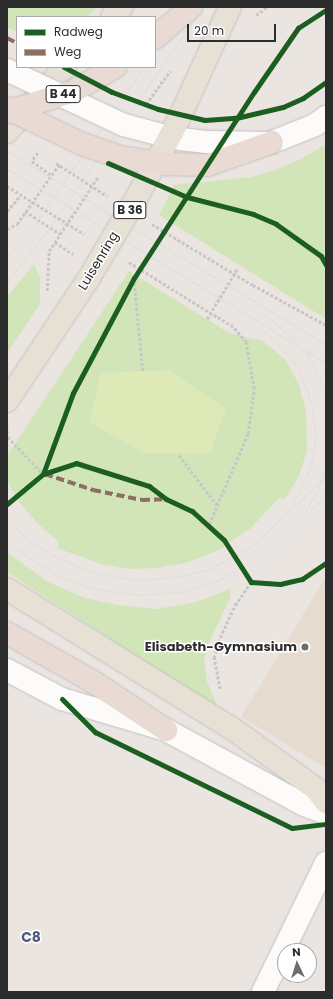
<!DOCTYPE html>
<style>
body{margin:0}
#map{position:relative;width:333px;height:999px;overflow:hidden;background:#eae5e1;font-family:Poppins,sans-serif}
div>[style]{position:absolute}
.education>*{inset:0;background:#e5dbcf}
.green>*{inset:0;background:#d1e5b9}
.pitch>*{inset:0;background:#dde9b7}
.path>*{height:2.5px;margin-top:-1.25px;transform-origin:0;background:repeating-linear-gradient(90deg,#c8c7c7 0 3px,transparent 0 5px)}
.roads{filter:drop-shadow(0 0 1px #c4c2c2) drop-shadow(0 0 1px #c4c2c2)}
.minor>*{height:22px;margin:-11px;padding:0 11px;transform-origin:11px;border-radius:11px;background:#fcfbfa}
.major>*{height:22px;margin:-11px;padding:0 11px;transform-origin:11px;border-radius:11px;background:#e7e0d4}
.highway>*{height:22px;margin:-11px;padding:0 11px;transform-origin:11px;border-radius:11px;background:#e9dbd4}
.tram>*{height:1px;margin:-0.5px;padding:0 0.5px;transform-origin:0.5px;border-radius:0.5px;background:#dededf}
.path-bridge>*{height:2.5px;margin-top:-1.25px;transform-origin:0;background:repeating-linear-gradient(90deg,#c8c7c7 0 3px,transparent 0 5px)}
.bridges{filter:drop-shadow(0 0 1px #c4c2c2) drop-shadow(0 0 1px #c4c2c2)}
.minor-bridge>*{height:22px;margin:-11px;padding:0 11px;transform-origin:11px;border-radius:11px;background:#fcfbfa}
.major-bridge>*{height:22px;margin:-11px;padding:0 11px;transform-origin:11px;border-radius:11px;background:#e7e0d4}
.highway-bridge>*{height:22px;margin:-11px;padding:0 11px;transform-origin:11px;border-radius:11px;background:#e9dbd4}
.quiet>*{height:4px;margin-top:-2px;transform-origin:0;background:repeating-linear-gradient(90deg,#8d6e63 0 8px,transparent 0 12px)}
.cycleway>*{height:5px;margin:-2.5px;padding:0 2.5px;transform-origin:2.5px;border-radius:2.5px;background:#1b5e20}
.dots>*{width:11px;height:11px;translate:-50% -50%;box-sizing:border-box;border:2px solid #fff;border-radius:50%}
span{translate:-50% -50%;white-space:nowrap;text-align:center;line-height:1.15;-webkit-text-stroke:3px #fff;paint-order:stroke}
.shield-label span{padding:1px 3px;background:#fff;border:1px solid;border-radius:3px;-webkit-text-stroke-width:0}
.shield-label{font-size:12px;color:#2c2c2c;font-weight:700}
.street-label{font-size:13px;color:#2c2c2c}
.poi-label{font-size:13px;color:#2c2c2c;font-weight:700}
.right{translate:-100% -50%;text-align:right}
.neighbourhood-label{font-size:14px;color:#4a5a7e;font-weight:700}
.frame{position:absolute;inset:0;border:8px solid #2c2c2c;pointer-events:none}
.legend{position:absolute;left:16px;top:16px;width:140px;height:52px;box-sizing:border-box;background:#fff;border:1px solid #ababab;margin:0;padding:5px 7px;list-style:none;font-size:12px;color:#2c2c2c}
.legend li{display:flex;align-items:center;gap:8px;height:20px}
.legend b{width:20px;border:1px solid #ababab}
.north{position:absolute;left:277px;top:943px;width:40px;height:40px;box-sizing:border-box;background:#fff;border:1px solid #ababab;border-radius:50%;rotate:356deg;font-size:11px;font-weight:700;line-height:16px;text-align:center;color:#2c2c2c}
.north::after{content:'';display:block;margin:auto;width:14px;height:18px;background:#6e6d6b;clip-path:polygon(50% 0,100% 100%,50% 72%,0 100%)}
.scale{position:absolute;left:187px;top:24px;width:89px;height:18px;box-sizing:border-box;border:2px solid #2c2c2c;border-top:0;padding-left:5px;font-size:12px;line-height:14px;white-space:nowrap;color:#2c2c2c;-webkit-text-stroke:3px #fff;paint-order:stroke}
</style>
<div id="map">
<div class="education">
<i style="clip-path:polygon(326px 576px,326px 768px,241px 717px)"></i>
</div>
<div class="green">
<i style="clip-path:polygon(7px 7px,97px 7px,87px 17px,17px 17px,17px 32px,7px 27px)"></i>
<i style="clip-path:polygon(326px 144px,326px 319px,159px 215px,174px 185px,251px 177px,276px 170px,301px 159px)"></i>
<i style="clip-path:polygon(34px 264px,40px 278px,40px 304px,7px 353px,7px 297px)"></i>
<i style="clip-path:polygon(129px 271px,229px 333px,263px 341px,286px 360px,299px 385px,306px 411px,307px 451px,298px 478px,284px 500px,280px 497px,251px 528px,219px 550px,189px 562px,158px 568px,129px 569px,101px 564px,57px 548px,59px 542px,38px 524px,19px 502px,7px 482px,7px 456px)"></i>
<i style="clip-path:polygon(7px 552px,48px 582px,85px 598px,117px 605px,156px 609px,197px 602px,231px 588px,230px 598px,208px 645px,204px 660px,207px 682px,216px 702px,214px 706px,10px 574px,7px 571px)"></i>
</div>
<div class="pitch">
<i style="clip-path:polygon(169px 370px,226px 409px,210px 454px,144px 453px,89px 422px,101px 373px)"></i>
</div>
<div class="path">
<i style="left:256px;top:15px;width:14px;rotate:-36deg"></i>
<i style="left:146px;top:104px;width:41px;rotate:-54deg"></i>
<i style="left:38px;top:153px;width:10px;rotate:127deg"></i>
<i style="left:32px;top:161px;width:24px;rotate:36deg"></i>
<i style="left:7px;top:211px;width:21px;rotate:-49deg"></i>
<i style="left:25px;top:211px;width:42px;rotate:33.3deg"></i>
<i style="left:7px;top:229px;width:11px;rotate:-27deg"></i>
<i style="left:17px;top:224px;width:75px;rotate:-54.8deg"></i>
<i style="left:55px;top:242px;width:22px;rotate:34deg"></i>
<i style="left:134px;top:278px;width:93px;rotate:84.5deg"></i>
<i style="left:253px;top:285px;width:83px;rotate:28.7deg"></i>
<i style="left:47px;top:291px;width:40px;rotate:-87.1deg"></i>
<i style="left:49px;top:251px;width:89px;rotate:-56.5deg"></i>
<i style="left:207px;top:319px;width:58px;rotate:-59deg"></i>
<i style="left:7px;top:426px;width:11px;rotate:85deg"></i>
<i style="left:8px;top:437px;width:51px;rotate:46.6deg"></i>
<i style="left:179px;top:455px;width:63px;rotate:52.8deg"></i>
<i style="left:209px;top:524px;width:98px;rotate:-66.6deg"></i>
<i style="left:248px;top:434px;width:45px;rotate:-82.4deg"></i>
<i style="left:254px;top:389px;width:48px;rotate:-99.7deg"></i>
<i style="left:246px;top:342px;width:20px;rotate:-131deg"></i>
<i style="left:233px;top:327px;width:19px;rotate:-148deg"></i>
<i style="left:220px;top:689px;width:32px;rotate:-101deg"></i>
<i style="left:214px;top:658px;width:16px;rotate:-76deg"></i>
<i style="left:218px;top:642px;width:41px;rotate:-65.3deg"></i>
<i style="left:235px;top:605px;width:28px;rotate:-55deg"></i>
</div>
<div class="roads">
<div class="minor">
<i style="left:270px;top:143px;width:48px;rotate:-21.8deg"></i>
<i style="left:315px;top:125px;width:14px;rotate:-36deg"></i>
<i style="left:7px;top:670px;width:62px;rotate:27.8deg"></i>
<i style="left:62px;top:699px;width:109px;rotate:16.6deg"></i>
<i style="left:166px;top:730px;width:157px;rotate:28.5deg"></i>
<i style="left:304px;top:805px;width:23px;rotate:20deg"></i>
<i style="left:263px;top:992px;width:144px;rotate:-64deg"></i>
</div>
<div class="major">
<i style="left:112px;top:17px;width:14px;rotate:-45deg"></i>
<i style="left:7px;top:132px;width:87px;rotate:-48.3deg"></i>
<i style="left:7px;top:589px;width:262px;rotate:31.8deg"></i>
<i style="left:230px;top:727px;width:105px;rotate:35.7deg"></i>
<i style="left:315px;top:788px;width:18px;rotate:52deg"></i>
</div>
<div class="highway">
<i style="left:7px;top:633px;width:98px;rotate:29.5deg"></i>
<i style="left:92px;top:681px;width:89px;rotate:33.5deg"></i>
</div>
</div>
<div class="tram">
<i style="left:155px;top:53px;width:57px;rotate:-53.5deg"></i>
<i style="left:7px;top:151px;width:373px;rotate:31.3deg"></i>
<i style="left:7px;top:169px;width:373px;rotate:31.3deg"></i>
<i style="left:7px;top:257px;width:49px;rotate:-50.8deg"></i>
<i style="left:38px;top:219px;width:185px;rotate:-55.1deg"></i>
<i style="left:7px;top:282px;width:70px;rotate:-52deg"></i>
<i style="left:50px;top:227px;width:268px;rotate:-55.2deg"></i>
<i style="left:265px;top:314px;width:40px;rotate:42deg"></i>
<i style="left:263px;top:330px;width:45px;rotate:45.9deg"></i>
<i style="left:294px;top:362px;width:31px;rotate:65deg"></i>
<i style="left:307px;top:390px;width:19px;rotate:74deg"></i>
<i style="left:312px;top:408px;width:26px;rotate:83deg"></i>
<i style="left:315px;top:434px;width:15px;rotate:94deg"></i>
<i style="left:314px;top:449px;width:22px;rotate:103deg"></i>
<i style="left:309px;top:470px;width:37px;rotate:116deg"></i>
<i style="left:306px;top:352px;width:28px;rotate:63deg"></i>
<i style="left:319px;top:377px;width:26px;rotate:74deg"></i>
<i style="left:305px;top:512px;width:22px;rotate:-60deg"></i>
<i style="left:316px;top:493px;width:30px;rotate:-70deg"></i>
<i style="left:7px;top:517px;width:28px;rotate:48deg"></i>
<i style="left:26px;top:538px;width:27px;rotate:34deg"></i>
<i style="left:48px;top:553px;width:49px;rotate:24deg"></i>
<i style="left:93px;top:573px;width:43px;rotate:9.5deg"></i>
<i style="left:135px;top:580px;width:43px;rotate:-4deg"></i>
<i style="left:178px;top:577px;width:33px;rotate:-14deg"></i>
<i style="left:210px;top:569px;width:49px;rotate:-29.2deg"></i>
<i style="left:253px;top:545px;width:100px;rotate:-43.4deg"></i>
<i style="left:7px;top:537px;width:16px;rotate:50deg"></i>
<i style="left:17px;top:549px;width:28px;rotate:35deg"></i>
<i style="left:40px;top:565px;width:26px;rotate:31deg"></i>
<i style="left:62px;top:578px;width:31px;rotate:19deg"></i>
<i style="left:91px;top:588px;width:48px;rotate:8.5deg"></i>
<i style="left:138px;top:595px;width:41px;rotate:-4.2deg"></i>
<i style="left:179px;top:592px;width:35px;rotate:-15deg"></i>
<i style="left:213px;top:583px;width:53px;rotate:-28deg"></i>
<i style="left:260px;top:558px;width:91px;rotate:-43.2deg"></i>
</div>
<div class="path-bridge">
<i style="left:56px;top:163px;width:61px;rotate:32.9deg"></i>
<i style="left:7px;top:186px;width:91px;rotate:31.9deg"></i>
<i style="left:152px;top:224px;width:118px;rotate:31.1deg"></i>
<i style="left:129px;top:262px;width:104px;rotate:32deg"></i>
</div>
<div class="bridges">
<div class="minor-bridge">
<i style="left:7px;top:70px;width:129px;rotate:25.2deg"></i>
<i style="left:124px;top:125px;width:51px;rotate:14.9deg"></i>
<i style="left:173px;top:138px;width:33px;rotate:7deg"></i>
<i style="left:206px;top:142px;width:61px;rotate:0.9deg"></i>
</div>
<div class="major-bridge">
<i style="left:7px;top:401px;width:148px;rotate:-56.3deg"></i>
<i style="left:89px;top:278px;width:96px;rotate:-59.4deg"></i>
<i style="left:138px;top:195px;width:80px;rotate:-61.5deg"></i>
<i style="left:176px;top:125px;width:130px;rotate:-65.4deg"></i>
</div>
<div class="highway-bridge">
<i style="left:155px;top:38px;width:48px;rotate:-40.7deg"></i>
<i style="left:7px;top:108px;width:83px;rotate:25.6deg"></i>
<i style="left:82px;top:144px;width:40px;rotate:18.9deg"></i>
<i style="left:120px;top:157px;width:44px;rotate:9.2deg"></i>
<i style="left:163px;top:164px;width:45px;rotate:1.3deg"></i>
<i style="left:208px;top:165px;width:66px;rotate:-19.5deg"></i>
<i style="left:7px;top:112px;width:70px;rotate:-17.4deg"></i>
<i style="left:74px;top:91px;width:48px;rotate:-30.3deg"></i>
</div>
</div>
<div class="quiet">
<i style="left:7px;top:38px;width:11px;rotate:27deg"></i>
<i style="left:45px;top:474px;width:51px;rotate:18.4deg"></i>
<i style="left:93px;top:490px;width:50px;rotate:11.5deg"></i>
<i style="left:142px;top:500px;width:23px;rotate:-2deg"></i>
</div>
<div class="cycleway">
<i style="left:64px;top:67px;width:54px;rotate:27.5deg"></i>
<i style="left:112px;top:92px;width:49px;rotate:20.3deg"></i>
<i style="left:158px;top:109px;width:48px;rotate:13.2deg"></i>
<i style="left:205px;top:120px;width:31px;rotate:-4deg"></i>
<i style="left:236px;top:118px;width:48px;rotate:-13.2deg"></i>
<i style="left:283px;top:107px;width:22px;rotate:-24deg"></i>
<i style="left:303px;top:98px;width:28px;rotate:-35deg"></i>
<i style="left:108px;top:163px;width:86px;rotate:23.3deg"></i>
<i style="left:187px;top:197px;width:68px;rotate:14.4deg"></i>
<i style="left:253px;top:214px;width:25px;rotate:23deg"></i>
<i style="left:276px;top:224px;width:55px;rotate:35.4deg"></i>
<i style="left:321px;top:256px;width:10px;rotate:61deg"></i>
<i style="left:43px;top:474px;width:86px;rotate:-69.7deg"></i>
<i style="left:73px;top:393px;width:130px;rotate:-62.1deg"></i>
<i style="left:134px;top:278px;width:221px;rotate:-57.2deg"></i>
<i style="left:254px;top:92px;width:78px;rotate:-55.5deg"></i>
<i style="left:298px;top:28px;width:33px;rotate:-33deg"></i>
<i style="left:7px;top:504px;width:47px;rotate:-39.8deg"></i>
<i style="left:43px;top:474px;width:35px;rotate:-18deg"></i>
<i style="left:76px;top:463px;width:77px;rotate:17.5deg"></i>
<i style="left:149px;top:486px;width:21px;rotate:37deg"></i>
<i style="left:166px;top:499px;width:29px;rotate:25deg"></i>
<i style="left:192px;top:511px;width:43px;rotate:42.2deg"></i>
<i style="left:224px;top:540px;width:50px;rotate:57.3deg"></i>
<i style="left:251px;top:582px;width:29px;rotate:4deg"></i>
<i style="left:280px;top:584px;width:23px;rotate:-13deg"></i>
<i style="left:302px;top:579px;width:29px;rotate:-34deg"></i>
<i style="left:62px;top:699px;width:47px;rotate:45deg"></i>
<i style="left:95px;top:732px;width:219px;rotate:26deg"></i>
<i style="left:292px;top:828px;width:34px;rotate:-7deg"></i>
</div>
<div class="dots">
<i style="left:305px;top:647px;background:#6e6d6b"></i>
</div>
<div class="shield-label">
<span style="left:63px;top:94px">B 44</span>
<span style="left:130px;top:210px">B 36</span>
</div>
<div class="street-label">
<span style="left:99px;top:261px;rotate:-59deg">Luisenring</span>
</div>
<div class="poi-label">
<span class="right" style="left:297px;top:647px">Elisabeth-Gymnasium</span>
</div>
<div class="neighbourhood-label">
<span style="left:31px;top:937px">C8</span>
</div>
<div class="frame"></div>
<ul class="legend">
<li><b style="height:5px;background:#1b5e20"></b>Radweg</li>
<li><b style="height:5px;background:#8d6e63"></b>Weg</li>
</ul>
<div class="north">N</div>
<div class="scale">20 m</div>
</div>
